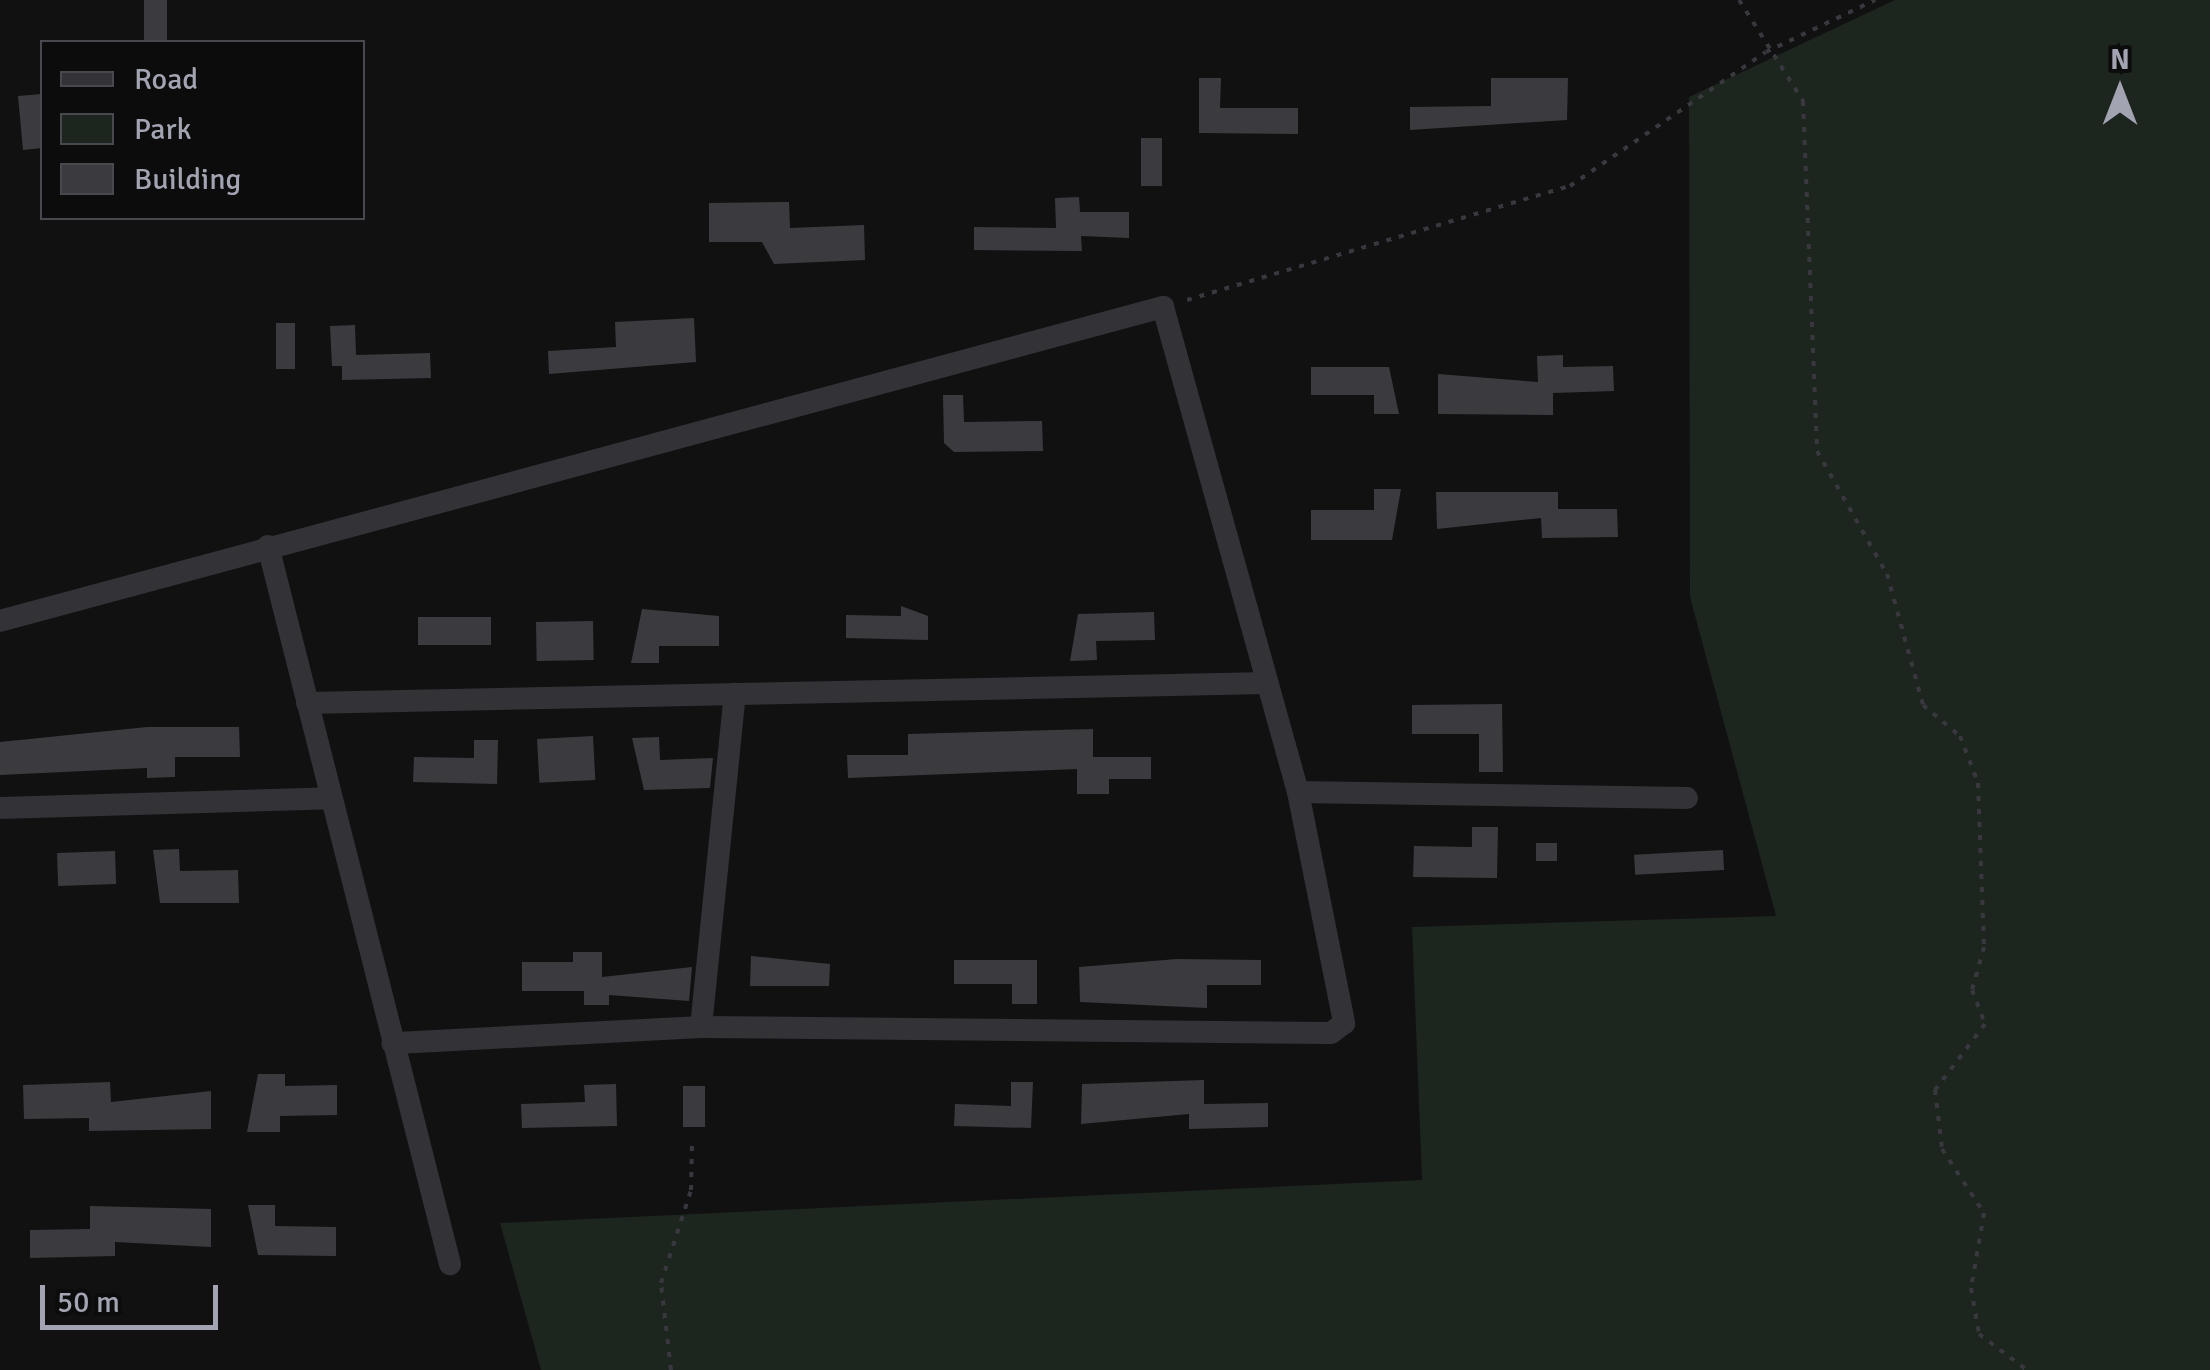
<!DOCTYPE html>
<style>
body{margin:0}
#map{position:relative;width:2210px;height:1370px;overflow:hidden;background:#111112;font-family:Signika,sans-serif}
div>[style]{position:absolute}
.green>*{inset:0;background:#1d251f}
.building>*{inset:0;background:#3b3b3f;transform-origin:0 0}
.path>*{height:4px;margin-top:-2px;transform-origin:0;background:repeating-linear-gradient(90deg,#38383e 0 5px,transparent 0 13px)}
.street>*{height:22px;margin:-11px;padding:0 11px;transform-origin:11px;border-radius:11px;background:#323237}
span{translate:-50% -50%;white-space:nowrap;text-align:center;line-height:1.15;-webkit-text-stroke:8px #0c0c0d;paint-order:stroke}
.legend{position:absolute;left:40px;top:40px;width:325px;height:180px;box-sizing:border-box;background:#0c0c0d;border:2px solid #48494f;margin:0;padding:12px 18px;list-style:none;font-size:30px;color:#a3a4b2}
.legend li{display:flex;align-items:center;gap:20px;height:50px}
.legend b{width:50px;border:2px solid #48494f}
.north{position:absolute;left:2070px;top:40px;width:100px;height:100px;-webkit-text-stroke:8px #0c0c0d;paint-order:stroke;rotate:0deg;font-size:28px;font-weight:700;line-height:40px;text-align:center;color:#a3a4b2}
.north::after{content:'';display:block;margin:auto;width:35px;height:45px;background:#a3a4b2;clip-path:polygon(50% 0,100% 100%,50% 72%,0 100%)}
.scale{position:absolute;left:40px;top:1285px;width:178px;height:45px;box-sizing:border-box;border:5px solid #a3a4b2;border-top:0;padding-left:12px;font-size:30px;line-height:35px;white-space:nowrap;color:#a3a4b2;-webkit-text-stroke:8px #0c0c0d;paint-order:stroke}
</style>
<div id="map">
<div class="green">
<i style="clip-path:polygon(1895px 0,2210px 0,2210px 1370px,541px 1370px,500px 1223px,1422px 1180px,1412px 927px,1776px 916px,1690px 597px,1689px 97px)"></i>
</div>
<div class="building">
<i style="left:144px;top:0;width:23px;height:42px"></i>
<i style="clip-path:polygon(1199px 78px,1221px 78px,1220px 108px,1298px 108px,1298px 134px,1199px 133px)"></i>
<i style="clip-path:polygon(1491px 78px,1568px 78px,1567px 120px,1410px 130px,1410px 107px,1491px 106px)"></i>
<i style="clip-path:polygon(42px 94px,42px 148px,23px 150px,18px 96px)"></i>
<i style="left:1141px;top:138px;width:21px;height:48px"></i>
<i style="clip-path:polygon(1079px 197px,1080px 212px,1129px 212px,1129px 238px,1081px 236px,1082px 251px,974px 250px,974px 227px,1056px 228px,1055px 198px)"></i>
<i style="clip-path:polygon(789px 202px,790px 228px,864px 225px,865px 260px,774px 264px,762px 242px,709px 242px,709px 203px)"></i>
<i style="clip-path:polygon(694px 318px,696px 362px,549px 374px,548px 351px,616px 347px,615px 322px)"></i>
<i style="left:276px;top:323px;width:19px;height:46px"></i>
<i style="clip-path:polygon(355px 325px,356px 355px,430px 353px,431px 378px,342px 380px,342px 366px,332px 366px,330px 326px)"></i>
<i style="clip-path:polygon(1563px 355px,1563px 367px,1613px 366px,1614px 391px,1553px 393px,1553px 415px,1438px 414px,1438px 374px,1538px 382px,1537px 356px)"></i>
<i style="clip-path:polygon(1311px 367px,1389px 367px,1399px 414px,1374px 414px,1374px 395px,1311px 395px)"></i>
<i style="clip-path:polygon(943px 395px,963px 395px,964px 422px,1042px 421px,1043px 451px,954px 452px,944px 443px)"></i>
<i style="clip-path:polygon(1374px 489px,1401px 489px,1392px 540px,1311px 540px,1311px 510px,1374px 510px)"></i>
<i style="clip-path:polygon(1436px 492px,1558px 492px,1558px 509px,1617px 509px,1618px 537px,1542px 538px,1541px 518px,1437px 529px)"></i>
<i style="clip-path:polygon(901px 606px,928px 616px,928px 640px,846px 638px,846px 615px,901px 616px)"></i>
<i style="clip-path:polygon(642px 609px,719px 616px,719px 646px,659px 646px,659px 663px,631px 663px)"></i>
<i style="clip-path:polygon(1154px 612px,1155px 640px,1096px 641px,1097px 660px,1070px 661px,1078px 614px)"></i>
<i style="left:418px;top:617px;width:73px;height:28px"></i>
<i style="left:593px;top:621px;width:39px;height:57px;rotate:89deg"></i>
<i style="clip-path:polygon(1502px 704px,1503px 772px,1479px 772px,1479px 734px,1412px 734px,1412px 705px)"></i>
<i style="clip-path:polygon(147px 727px,239px 727px,240px 757px,175px 757px,175px 777px,147px 778px,147px 768px,0 775px,0 742px)"></i>
<i style="clip-path:polygon(1093px 729px,1093px 757px,1151px 757px,1151px 779px,1109px 779px,1109px 794px,1077px 794px,1077px 769px,848px 778px,847px 755px,908px 755px,908px 734px)"></i>
<i style="left:593px;top:736px;width:44px;height:56px;rotate:87deg"></i>
<i style="clip-path:polygon(659px 737px,660px 760px,713px 758px,710px 788px,644px 790px,632px 738px)"></i>
<i style="clip-path:polygon(474px 740px,498px 740px,497px 784px,413px 782px,414px 757px,474px 758px)"></i>
<i style="clip-path:polygon(1472px 827px,1498px 827px,1497px 878px,1413px 877px,1414px 846px,1472px 847px)"></i>
<i style="left:1536px;top:843px;width:21px;height:18px"></i>
<i style="clip-path:polygon(179px 849px,180px 871px,238px 870px,239px 903px,160px 903px,153px 850px)"></i>
<i style="left:1723px;top:850px;width:20px;height:89px;rotate:87deg"></i>
<i style="left:115px;top:851px;width:33px;height:58px;rotate:88deg"></i>
<i style="clip-path:polygon(573px 952px,602px 952px,602px 977px,692px 967px,689px 1001px,609px 995px,609px 1005px,584px 1005px,584px 991px,522px 991px,522px 962px,573px 962px)"></i>
<i style="clip-path:polygon(751px 956px,830px 964px,829px 986px,750px 986px)"></i>
<i style="clip-path:polygon(1177px 959px,1261px 960px,1261px 985px,1207px 985px,1207px 1008px,1080px 1002px,1079px 967px)"></i>
<i style="clip-path:polygon(954px 960px,1037px 960px,1037px 1004px,1012px 1004px,1012px 984px,954px 984px)"></i>
<i style="clip-path:polygon(258px 1074px,285px 1074px,285px 1086px,337px 1085px,337px 1115px,280px 1116px,280px 1132px,247px 1132px)"></i>
<i style="clip-path:polygon(1204px 1080px,1204px 1104px,1268px 1103px,1268px 1127px,1189px 1129px,1189px 1114px,1081px 1124px,1082px 1084px)"></i>
<i style="clip-path:polygon(110px 1082px,111px 1102px,211px 1091px,211px 1129px,89px 1131px,89px 1118px,24px 1119px,23px 1085px)"></i>
<i style="clip-path:polygon(1011px 1082px,1033px 1082px,1031px 1128px,954px 1126px,955px 1104px,1011px 1106px)"></i>
<i style="clip-path:polygon(616px 1084px,617px 1126px,522px 1128px,521px 1104px,585px 1102px,584px 1085px)"></i>
<i style="left:683px;top:1086px;width:22px;height:41px"></i>
<i style="clip-path:polygon(248px 1205px,275px 1205px,275px 1226px,336px 1227px,336px 1256px,258px 1255px)"></i>
<i style="clip-path:polygon(90px 1206px,211px 1209px,211px 1247px,115px 1242px,115px 1256px,30px 1258px,30px 1230px,90px 1229px)"></i>
</div>
<div class="path">
<i style="left:1739px;top:0;width:120px;rotate:57.6deg"></i>
<i style="left:1803px;top:101px;width:350px;rotate:87.7deg"></i>
<i style="left:1817px;top:451px;width:142px;rotate:60.4deg"></i>
<i style="left:1887px;top:574px;width:136px;rotate:74.6deg"></i>
<i style="left:1923px;top:705px;width:48px;rotate:40deg"></i>
<i style="left:1960px;top:736px;width:50px;rotate:69deg"></i>
<i style="left:1978px;top:783px;width:164px;rotate:87.9deg"></i>
<i style="left:1984px;top:947px;width:45px;rotate:105.6deg"></i>
<i style="left:1972px;top:990px;width:36px;rotate:69deg"></i>
<i style="left:1985px;top:1024px;width:83px;rotate:127.1deg"></i>
<i style="left:1935px;top:1090px;width:59px;rotate:83.2deg"></i>
<i style="left:1942px;top:1149px;width:77px;rotate:56.7deg"></i>
<i style="left:1984px;top:1213px;width:76px;rotate:99.8deg"></i>
<i style="left:1971px;top:1288px;width:47px;rotate:80.1deg"></i>
<i style="left:1979px;top:1334px;width:60px;rotate:36.9deg"></i>
<i style="left:1187px;top:300px;width:400px;rotate:-16.6deg"></i>
<i style="left:1570px;top:186px;width:237px;rotate:-34.4deg"></i>
<i style="left:1766px;top:52px;width:121px;rotate:-25.5deg"></i>
<i style="left:671px;top:1370px;width:88px;rotate:-96.6deg"></i>
<i style="left:661px;top:1283px;width:98px;rotate:-72.1deg"></i>
<i style="left:691px;top:1190px;width:48px;rotate:-88.8deg"></i>
</div>
<div class="street">
<i style="left:268px;top:546px;width:741px;rotate:75.78deg"></i>
<i style="left:0;top:621px;width:1205px;rotate:-15.11deg"></i>
<i style="left:1163px;top:307px;width:503px;rotate:74.45deg"></i>
<i style="left:1298px;top:792px;width:236px;rotate:78.7deg"></i>
<i style="left:1344px;top:1023px;width:16px;rotate:142deg"></i>
<i style="left:1331px;top:1033px;width:630px;rotate:-179.45deg"></i>
<i style="left:701px;top:1027px;width:309px;rotate:177deg"></i>
<i style="left:307px;top:703px;width:960px;rotate:-1.19deg"></i>
<i style="left:1298px;top:792px;width:389px;rotate:0.9deg"></i>
<i style="left:0;top:808px;width:331px;rotate:-1.7deg"></i>
<i style="left:701px;top:1027px;width:335px;rotate:-84.2deg"></i>
</div>
<ul class="legend">
<li><b style="height:12px;background:#323237"></b>Road</li>
<li><b style="height:28px;background:#1d251f"></b>Park</li>
<li><b style="height:28px;background:#3b3b3f"></b>Building</li>
</ul>
<div class="north">N</div>
<div class="scale">50 m</div>
</div>
